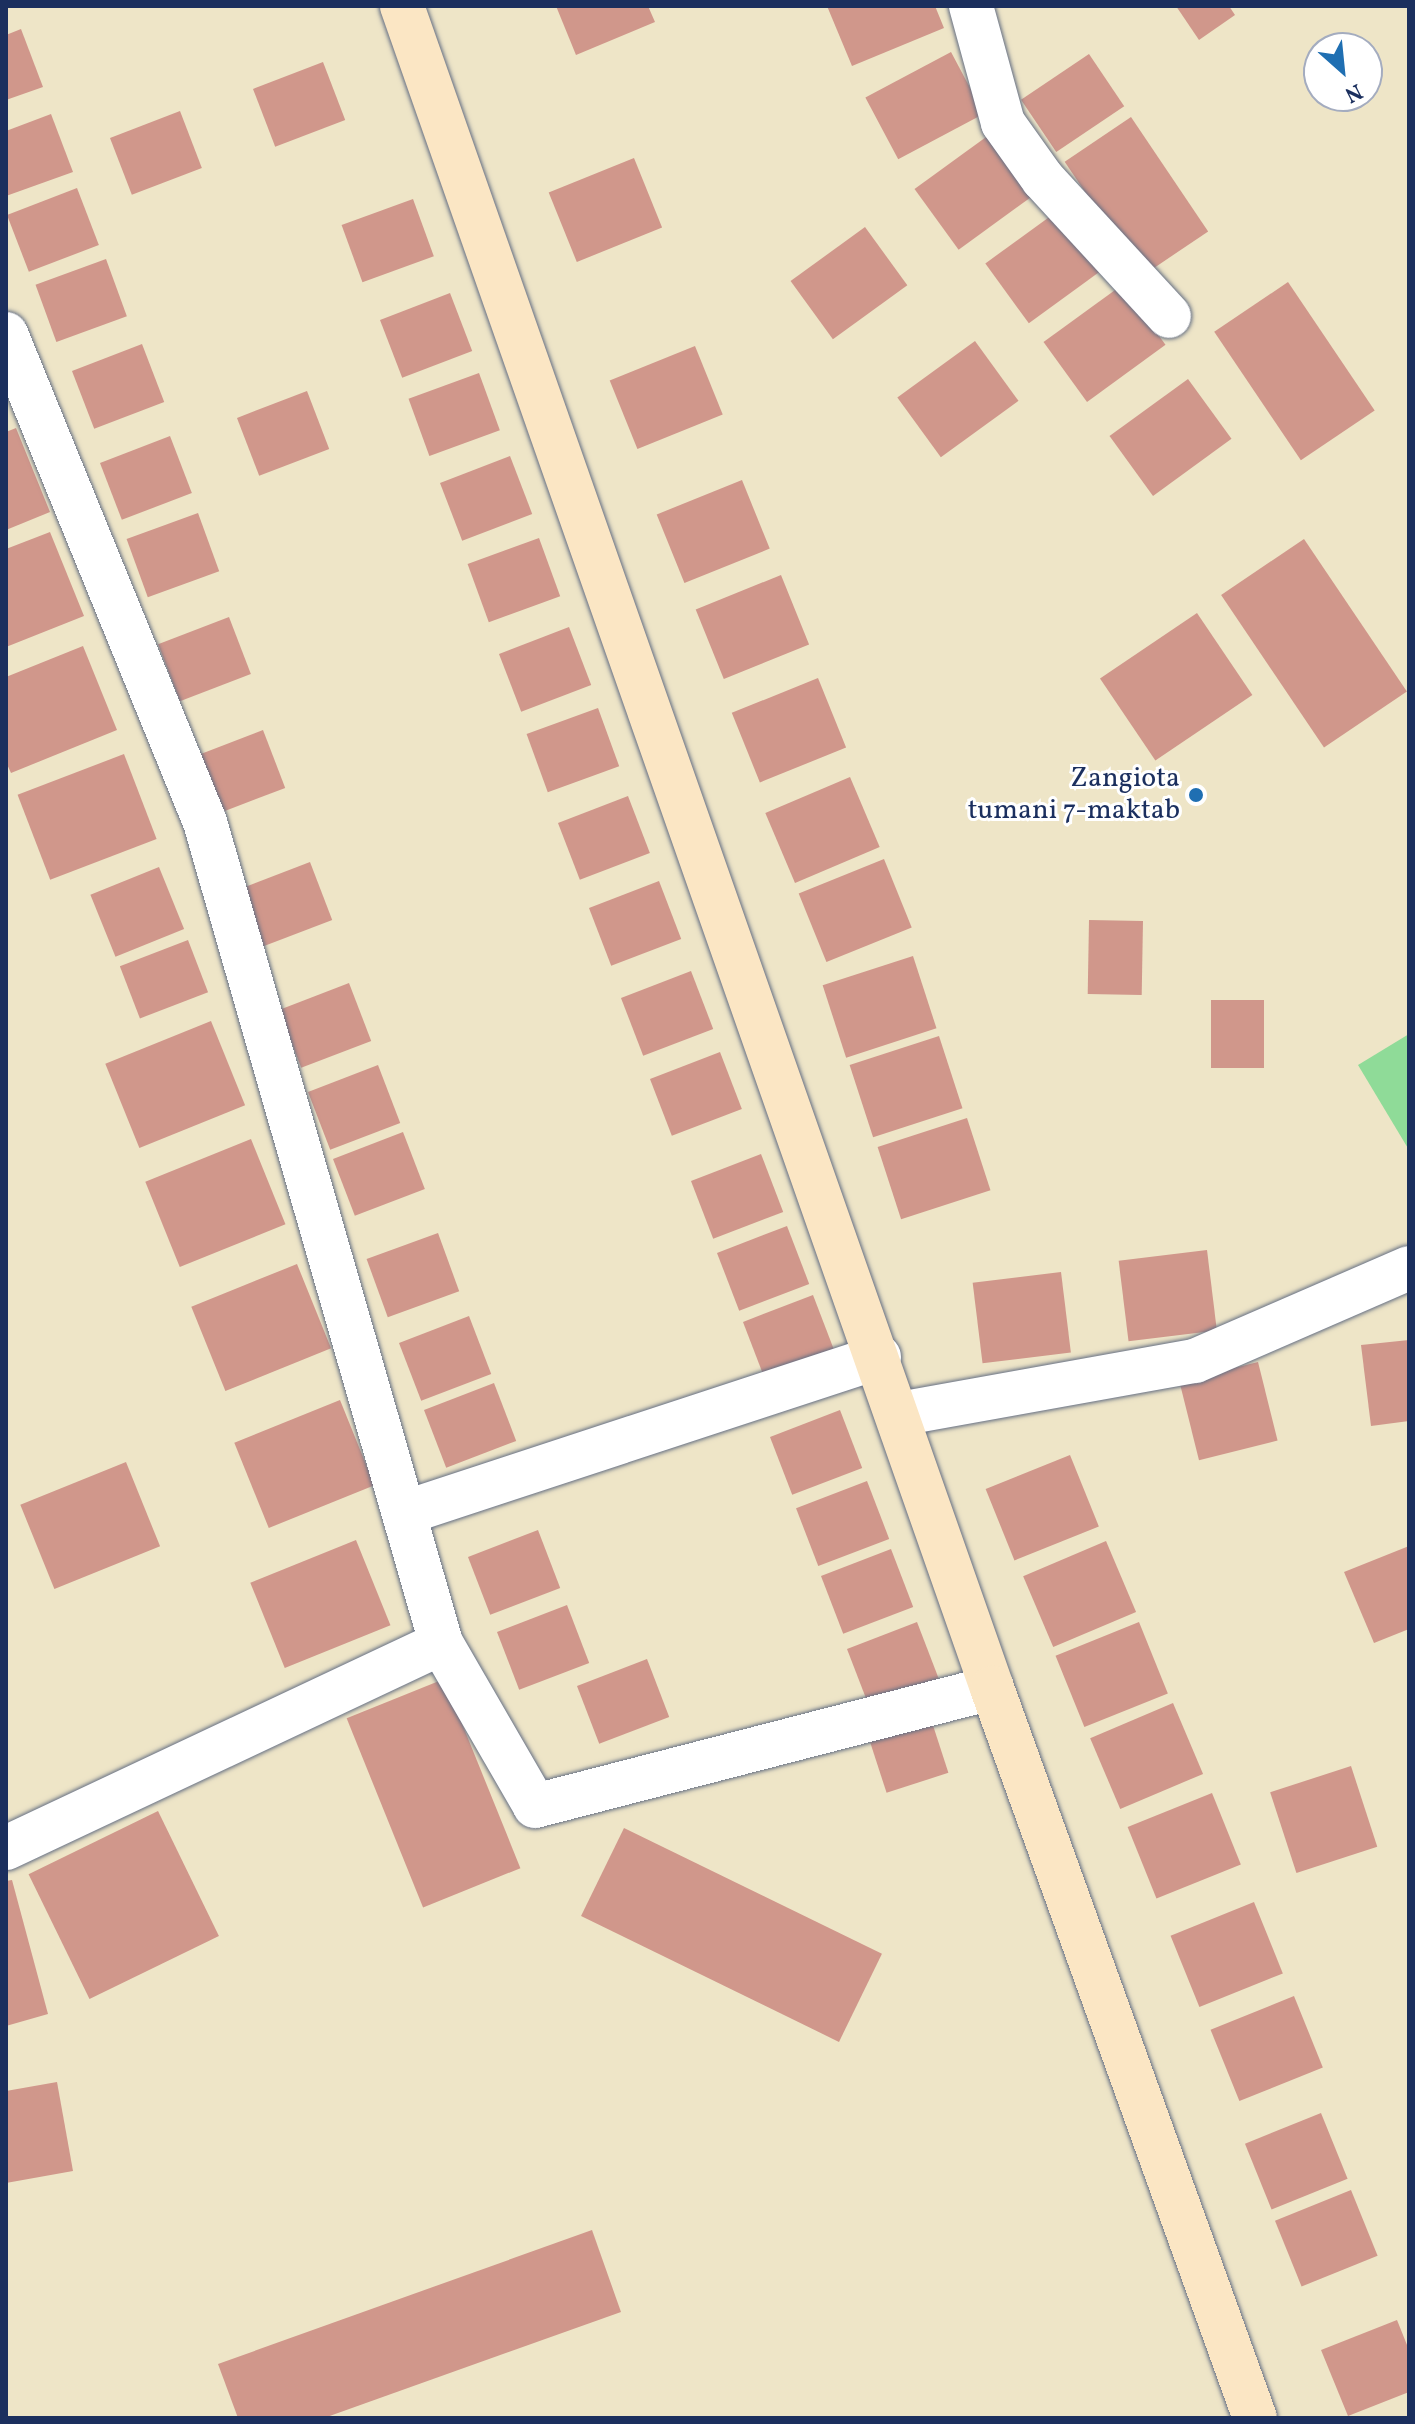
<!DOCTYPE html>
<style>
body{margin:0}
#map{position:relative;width:1415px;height:2424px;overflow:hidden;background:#eee5c7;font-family:Vollkorn,serif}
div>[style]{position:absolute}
.green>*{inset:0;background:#8fdb98}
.building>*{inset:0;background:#d0978b;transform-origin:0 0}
.roads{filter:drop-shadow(0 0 2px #656f83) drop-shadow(0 0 2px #656f83)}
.street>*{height:44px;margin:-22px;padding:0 22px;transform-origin:22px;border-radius:22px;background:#fff}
.secondary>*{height:44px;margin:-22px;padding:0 22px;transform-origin:22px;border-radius:22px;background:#fbe6c4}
.dots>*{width:22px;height:22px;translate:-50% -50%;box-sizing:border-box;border:4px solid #fff;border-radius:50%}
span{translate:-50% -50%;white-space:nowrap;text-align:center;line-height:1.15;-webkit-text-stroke:6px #fff;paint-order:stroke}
.poi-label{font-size:28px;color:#1b2f5e}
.right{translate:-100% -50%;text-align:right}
.frame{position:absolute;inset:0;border:8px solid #1b2f5e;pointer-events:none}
.north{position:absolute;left:1303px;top:32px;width:80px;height:80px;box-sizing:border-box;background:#fff;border:2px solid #a4acbf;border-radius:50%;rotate:153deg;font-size:22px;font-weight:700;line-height:32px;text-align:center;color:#1b2f5e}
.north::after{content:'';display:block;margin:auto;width:28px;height:36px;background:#1f6fb2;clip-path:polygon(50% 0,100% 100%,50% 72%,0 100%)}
</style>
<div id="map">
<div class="green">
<i style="clip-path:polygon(1409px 1034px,1409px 1150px,1358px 1065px)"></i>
</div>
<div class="building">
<i style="clip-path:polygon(556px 6px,648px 6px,655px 22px,576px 55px)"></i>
<i style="clip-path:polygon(827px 6px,935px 6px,944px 28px,852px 66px)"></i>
<i style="clip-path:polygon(1176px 6px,1229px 6px,1235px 15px,1199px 40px)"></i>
<i style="clip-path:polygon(21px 29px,43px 87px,6px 100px,6px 35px)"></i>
<i style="left:951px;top:52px;width:70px;height:97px;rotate:62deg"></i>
<i style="left:1089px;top:54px;width:63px;height:82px;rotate:56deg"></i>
<i style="left:323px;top:62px;width:62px;height:75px;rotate:69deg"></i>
<i style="left:180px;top:111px;width:61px;height:75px;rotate:69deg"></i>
<i style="clip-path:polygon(51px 114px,73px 172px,6px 196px,6px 131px)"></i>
<i style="left:1131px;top:117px;width:138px;height:80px;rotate:56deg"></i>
<i style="left:993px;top:132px;width:75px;height:97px;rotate:54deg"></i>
<i style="left:634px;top:158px;width:75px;height:92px;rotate:68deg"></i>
<i style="left:77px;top:188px;width:61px;height:75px;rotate:69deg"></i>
<i style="left:413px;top:199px;width:61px;height:76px;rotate:70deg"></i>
<i style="left:1063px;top:207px;width:74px;height:96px;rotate:54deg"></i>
<i style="left:865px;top:227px;width:72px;height:92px;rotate:54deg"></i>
<i style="left:106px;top:259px;width:61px;height:75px;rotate:70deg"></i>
<i style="left:1288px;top:282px;width:155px;height:89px;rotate:56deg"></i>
<i style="left:1122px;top:285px;width:74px;height:97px;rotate:54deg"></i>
<i style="left:450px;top:293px;width:62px;height:75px;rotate:69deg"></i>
<i style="left:975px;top:341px;width:74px;height:96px;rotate:54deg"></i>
<i style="left:142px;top:344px;width:62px;height:75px;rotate:69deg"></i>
<i style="left:695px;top:346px;width:74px;height:92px;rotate:68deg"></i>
<i style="left:479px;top:373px;width:61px;height:75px;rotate:70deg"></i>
<i style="left:1188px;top:379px;width:74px;height:97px;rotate:54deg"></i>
<i style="left:307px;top:391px;width:62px;height:75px;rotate:69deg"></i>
<i style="clip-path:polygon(16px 428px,50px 512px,6px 530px,6px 432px)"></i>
<i style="left:170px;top:436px;width:61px;height:75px;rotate:69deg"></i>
<i style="left:510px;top:456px;width:62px;height:75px;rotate:69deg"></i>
<i style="left:742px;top:480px;width:74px;height:92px;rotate:68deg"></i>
<i style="left:198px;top:513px;width:62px;height:76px;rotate:70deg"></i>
<i style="clip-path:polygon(50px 532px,84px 616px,6px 647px,6px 549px)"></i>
<i style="left:539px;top:538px;width:62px;height:76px;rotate:70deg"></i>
<i style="left:1304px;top:539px;width:184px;height:100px;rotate:56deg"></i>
<i style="left:781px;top:575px;width:75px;height:92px;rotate:68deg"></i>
<i style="left:1197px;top:613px;width:99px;height:117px;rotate:56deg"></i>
<i style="left:229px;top:617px;width:61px;height:76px;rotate:69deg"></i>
<i style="left:569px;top:627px;width:62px;height:75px;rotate:69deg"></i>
<i style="clip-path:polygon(83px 646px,117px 730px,11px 773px,6px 762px,6px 677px)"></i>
<i style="left:818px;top:678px;width:75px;height:93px;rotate:68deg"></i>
<i style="left:598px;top:708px;width:62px;height:76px;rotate:70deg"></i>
<i style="left:263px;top:730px;width:62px;height:75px;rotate:69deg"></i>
<i style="left:124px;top:754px;width:91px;height:114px;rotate:69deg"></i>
<i style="left:850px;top:777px;width:76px;height:92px;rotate:67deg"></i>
<i style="left:628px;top:796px;width:61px;height:75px;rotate:69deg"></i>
<i style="left:884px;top:859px;width:74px;height:92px;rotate:68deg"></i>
<i style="left:310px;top:862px;width:62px;height:75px;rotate:69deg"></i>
<i style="left:159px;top:867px;width:67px;height:74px;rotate:68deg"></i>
<i style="left:659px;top:881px;width:62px;height:75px;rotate:69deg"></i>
<i style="left:1089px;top:920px;width:54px;height:74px;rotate:1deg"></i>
<i style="left:188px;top:940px;width:56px;height:73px;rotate:69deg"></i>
<i style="left:913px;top:956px;width:76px;height:95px;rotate:72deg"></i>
<i style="left:691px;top:971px;width:62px;height:75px;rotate:69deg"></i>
<i style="left:349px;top:983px;width:62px;height:75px;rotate:69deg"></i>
<i style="left:1211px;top:1000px;width:53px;height:68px"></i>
<i style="left:211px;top:1021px;width:91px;height:114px;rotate:68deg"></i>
<i style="left:939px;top:1036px;width:76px;height:94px;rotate:72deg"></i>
<i style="left:720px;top:1052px;width:61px;height:75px;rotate:69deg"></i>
<i style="left:378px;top:1065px;width:62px;height:75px;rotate:69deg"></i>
<i style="left:967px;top:1118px;width:76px;height:94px;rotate:72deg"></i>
<i style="left:403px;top:1132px;width:61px;height:75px;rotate:69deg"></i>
<i style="left:251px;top:1139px;width:92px;height:114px;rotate:68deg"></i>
<i style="left:761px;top:1154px;width:62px;height:75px;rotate:69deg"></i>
<i style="left:787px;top:1226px;width:62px;height:75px;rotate:69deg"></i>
<i style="left:438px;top:1233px;width:62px;height:76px;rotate:70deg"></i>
<i style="left:1207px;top:1250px;width:81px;height:89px;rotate:83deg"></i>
<i style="left:297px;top:1264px;width:91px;height:114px;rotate:68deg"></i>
<i style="left:1061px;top:1272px;width:81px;height:89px;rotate:83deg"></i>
<i style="left:813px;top:1295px;width:62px;height:75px;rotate:69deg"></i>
<i style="left:469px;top:1316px;width:62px;height:75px;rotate:69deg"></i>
<i style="clip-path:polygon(1409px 1340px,1409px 1421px,1371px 1426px,1361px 1345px)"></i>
<i style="left:1258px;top:1362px;width:81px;height:81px;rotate:76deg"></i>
<i style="left:494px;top:1383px;width:62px;height:75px;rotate:69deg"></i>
<i style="left:340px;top:1400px;width:92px;height:114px;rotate:68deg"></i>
<i style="left:840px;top:1410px;width:62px;height:75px;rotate:69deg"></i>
<i style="left:1070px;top:1455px;width:77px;height:91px;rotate:68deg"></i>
<i style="left:126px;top:1462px;width:91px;height:114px;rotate:68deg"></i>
<i style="left:867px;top:1481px;width:62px;height:76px;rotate:69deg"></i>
<i style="left:538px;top:1530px;width:62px;height:75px;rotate:69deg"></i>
<i style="left:356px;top:1540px;width:92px;height:114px;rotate:68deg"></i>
<i style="left:1106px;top:1541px;width:77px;height:90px;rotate:67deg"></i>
<i style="clip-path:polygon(1409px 1546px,1409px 1629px,1374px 1643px,1344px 1572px)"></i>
<i style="left:891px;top:1549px;width:62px;height:75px;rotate:69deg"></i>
<i style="left:567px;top:1605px;width:62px;height:75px;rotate:69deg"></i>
<i style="left:917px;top:1622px;width:61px;height:75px;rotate:69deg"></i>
<i style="left:1139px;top:1622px;width:77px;height:90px;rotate:68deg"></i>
<i style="left:647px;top:1659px;width:62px;height:75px;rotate:69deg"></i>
<i style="left:444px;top:1679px;width:204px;height:105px;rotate:68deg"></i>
<i style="left:1173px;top:1703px;width:77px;height:90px;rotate:67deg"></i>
<i style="left:928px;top:1710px;width:66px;height:65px;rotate:72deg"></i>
<i style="left:1351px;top:1766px;width:85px;height:85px;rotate:72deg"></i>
<i style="left:1212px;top:1793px;width:77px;height:91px;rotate:68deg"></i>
<i style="left:158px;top:1811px;width:139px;height:144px;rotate:64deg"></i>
<i style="left:624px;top:1828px;width:287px;height:98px;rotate:26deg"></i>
<i style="clip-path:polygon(12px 1880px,48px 2014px,6px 2026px,6px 1881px)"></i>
<i style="left:1254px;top:1902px;width:77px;height:90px;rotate:68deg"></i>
<i style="left:1294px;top:1996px;width:77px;height:90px;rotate:68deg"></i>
<i style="clip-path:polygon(57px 2082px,73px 2171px,6px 2183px,6px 2091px)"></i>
<i style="left:1321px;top:2113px;width:71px;height:82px;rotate:68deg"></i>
<i style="left:1351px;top:2190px;width:71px;height:82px;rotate:68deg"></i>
<i style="clip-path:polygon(592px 2230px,621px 2312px,324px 2418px,238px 2418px,218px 2364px)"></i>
<i style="clip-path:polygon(1397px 2320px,1409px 2350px,1409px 2392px,1348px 2416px,1321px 2350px)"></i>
</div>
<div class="roads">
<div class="street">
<i style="left:971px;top:6px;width:121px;rotate:74.7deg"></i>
<i style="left:1003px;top:123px;width:69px;rotate:54.5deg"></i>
<i style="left:1043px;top:179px;width:186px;rotate:47.4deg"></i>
<i style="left:6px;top:334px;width:527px;rotate:67.82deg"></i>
<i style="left:205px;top:822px;width:854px;rotate:73.96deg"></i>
<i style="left:441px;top:1643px;width:188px;rotate:60deg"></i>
<i style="left:535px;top:1806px;width:472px;rotate:-14.5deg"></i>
<i style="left:899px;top:1414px;width:301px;rotate:-10.2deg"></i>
<i style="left:1195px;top:1361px;width:233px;rotate:-23.5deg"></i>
<i style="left:404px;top:1513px;width:500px;rotate:-18.2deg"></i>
<i style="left:6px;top:1848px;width:481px;rotate:-25.2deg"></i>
</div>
<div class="secondary">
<i style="left:402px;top:6px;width:1782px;rotate:70.67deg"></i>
<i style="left:992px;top:1688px;width:776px;rotate:70.19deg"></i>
</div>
</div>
<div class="dots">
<i style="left:1196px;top:795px;background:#1f6fb2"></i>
</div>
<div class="poi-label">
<span class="right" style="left:1180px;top:795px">Zangiota<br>tumani 7-maktab</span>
</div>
<div class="frame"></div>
<div class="north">N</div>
</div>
